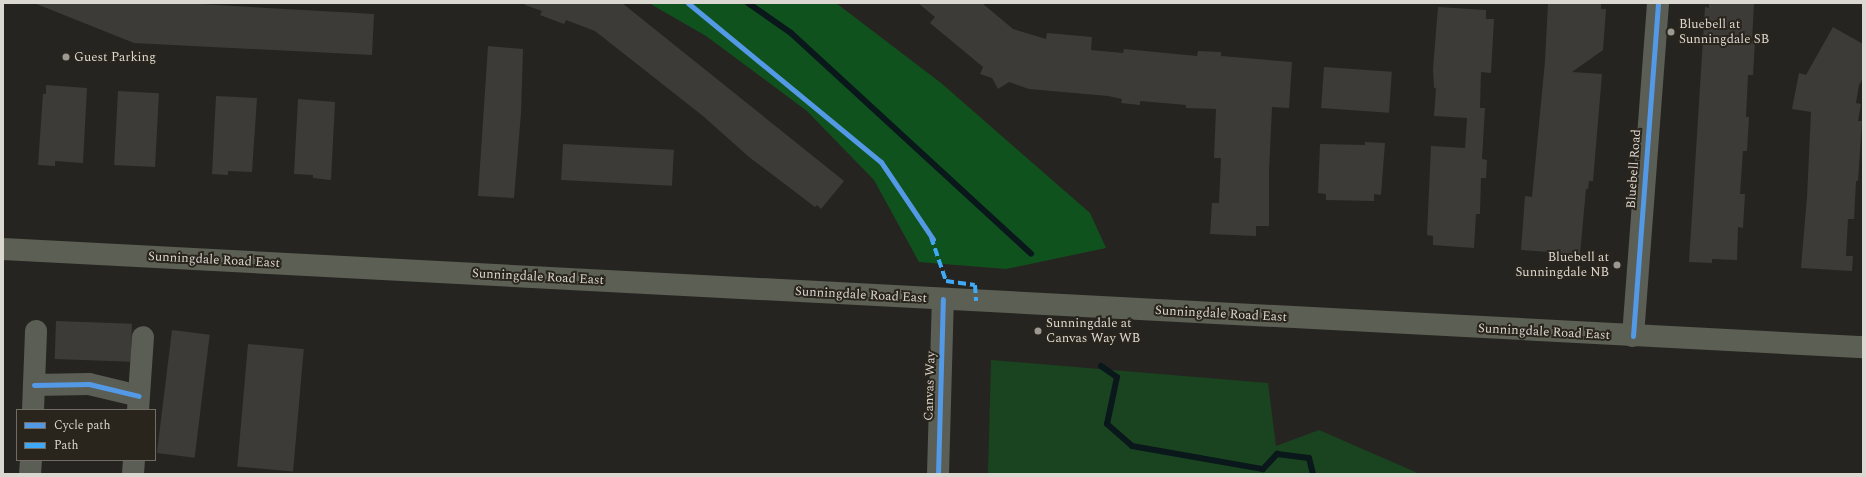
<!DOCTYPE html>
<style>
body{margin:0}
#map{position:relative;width:1866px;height:477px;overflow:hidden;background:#262420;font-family:Spectral,serif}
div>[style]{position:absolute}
.green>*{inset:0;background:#19441f}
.forest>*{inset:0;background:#10521e}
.stream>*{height:6px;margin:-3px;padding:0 3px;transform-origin:3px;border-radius:3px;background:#0a171b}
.building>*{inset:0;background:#3d3b37;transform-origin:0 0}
.minor>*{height:22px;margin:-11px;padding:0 11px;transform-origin:11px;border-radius:11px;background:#5b5e54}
.major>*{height:22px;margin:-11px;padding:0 11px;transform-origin:11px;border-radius:11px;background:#5c5f53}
.quiet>*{height:4px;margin-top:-2px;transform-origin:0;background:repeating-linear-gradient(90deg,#3fa9f5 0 8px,transparent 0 12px)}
.cycleway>*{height:5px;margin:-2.5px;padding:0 2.5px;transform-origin:2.5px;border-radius:2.5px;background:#5399e6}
.dots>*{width:11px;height:11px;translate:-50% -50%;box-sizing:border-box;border:2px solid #2a251c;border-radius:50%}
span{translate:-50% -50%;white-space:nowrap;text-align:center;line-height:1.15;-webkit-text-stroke:4px #2a251c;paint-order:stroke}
.poi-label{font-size:13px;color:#dbd7d1}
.left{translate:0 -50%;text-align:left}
.right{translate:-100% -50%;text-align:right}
.street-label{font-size:13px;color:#dbd7d1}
.frame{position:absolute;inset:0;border:4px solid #dbd7d1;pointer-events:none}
.legend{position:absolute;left:16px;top:409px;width:140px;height:52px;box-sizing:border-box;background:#2a251c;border:1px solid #716c64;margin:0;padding:5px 7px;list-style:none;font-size:12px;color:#dbd7d1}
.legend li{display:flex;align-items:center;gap:8px;height:20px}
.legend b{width:20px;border:1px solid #716c64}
</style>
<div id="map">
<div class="green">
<i style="clip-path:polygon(991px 360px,1268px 383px,1276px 446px,1319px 430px,1420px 474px,988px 474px)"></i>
</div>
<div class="forest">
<i style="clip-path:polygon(649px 3px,836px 3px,941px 83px,1090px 213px,1106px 248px,1006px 269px,919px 262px,874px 180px,807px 111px,706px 36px)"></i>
</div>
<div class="stream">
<i style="left:748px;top:3px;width:52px;rotate:34.9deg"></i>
<i style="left:791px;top:33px;width:326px;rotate:42.6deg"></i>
<i style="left:1101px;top:366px;width:19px;rotate:35deg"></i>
<i style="left:1117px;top:377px;width:48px;rotate:102deg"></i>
<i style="left:1107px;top:424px;width:33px;rotate:41deg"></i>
<i style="left:1132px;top:446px;width:133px;rotate:10deg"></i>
<i style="left:1263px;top:469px;width:21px;rotate:-47deg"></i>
<i style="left:1277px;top:454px;width:32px;rotate:7deg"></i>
<i style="left:1309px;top:458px;width:16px;rotate:76deg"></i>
</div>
<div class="building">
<i style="clip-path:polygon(34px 3px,182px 3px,374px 14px,372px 55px,134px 43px)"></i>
<i style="clip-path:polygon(525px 3px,622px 3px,844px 181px,821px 209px,817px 205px,815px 207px,749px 157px,703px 116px,595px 31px,566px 20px,564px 24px,540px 15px,542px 11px,525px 5px)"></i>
<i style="clip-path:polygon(918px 3px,982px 3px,1013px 29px,1046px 39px,1047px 33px,1092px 37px,1091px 50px,1123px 53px,1124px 49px,1197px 56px,1198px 51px,1221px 52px,1221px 56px,1292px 62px,1289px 108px,1272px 107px,1269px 172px,1269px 226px,1256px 226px,1256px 236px,1210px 234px,1212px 203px,1219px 203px,1221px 158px,1214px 158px,1216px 109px,1186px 108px,1186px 105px,1140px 101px,1140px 105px,1121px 103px,1122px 99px,1108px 96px,1029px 89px,1009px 82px,998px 89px,992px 78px,980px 74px,983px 67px,930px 23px,935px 17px)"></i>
<i style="clip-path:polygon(1548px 3px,1601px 3px,1601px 9px,1606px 9px,1603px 50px,1572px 72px,1602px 74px,1593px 181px,1589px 181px,1588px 189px,1586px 189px,1580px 254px,1521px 250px,1525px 196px,1532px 197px,1545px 61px)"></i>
<i style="clip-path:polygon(1709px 3px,1754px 3px,1752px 41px,1755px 41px,1753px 75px,1748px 75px,1746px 117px,1749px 117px,1747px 151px,1743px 151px,1740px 194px,1745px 194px,1743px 228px,1738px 227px,1737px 260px,1712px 259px,1712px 263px,1689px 262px,1705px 7px,1709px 8px)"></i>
<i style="clip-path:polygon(1438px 7px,1486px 10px,1486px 19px,1494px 19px,1491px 73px,1481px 72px,1480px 108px,1485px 108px,1482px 159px,1487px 160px,1486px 178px,1481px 178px,1480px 214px,1476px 214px,1474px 248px,1433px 245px,1433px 236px,1427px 235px,1431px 146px,1465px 148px,1467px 118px,1434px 116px,1436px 88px,1434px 88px,1433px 69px)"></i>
<i style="clip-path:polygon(1833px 27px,1863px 44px,1863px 78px,1859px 85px,1856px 103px,1861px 104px,1858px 121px,1862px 121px,1858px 181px,1856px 181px,1854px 219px,1848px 219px,1846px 256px,1853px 256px,1852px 271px,1801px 268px,1807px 197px,1811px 112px,1792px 109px,1799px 73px,1806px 75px)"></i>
<i style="clip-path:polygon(488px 46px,523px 49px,521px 113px,514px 198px,478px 196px)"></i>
<i style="left:1324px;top:67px;width:68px;height:41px;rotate:4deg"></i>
<i style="clip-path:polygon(46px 85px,87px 88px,83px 163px,55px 161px,55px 166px,38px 165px,43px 94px,46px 94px)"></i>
<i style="left:118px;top:91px;width:41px;height:74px;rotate:3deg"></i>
<i style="clip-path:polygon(216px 96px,257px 98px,252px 172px,228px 171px,228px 175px,212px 174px)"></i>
<i style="clip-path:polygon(298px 99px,335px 102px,331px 180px,313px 178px,313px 175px,294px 174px)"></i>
<i style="clip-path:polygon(1365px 142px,1385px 143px,1381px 195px,1374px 194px,1374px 201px,1326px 200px,1326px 194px,1318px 193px,1320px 144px,1365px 145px)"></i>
<i style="left:563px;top:144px;width:111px;height:36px;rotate:3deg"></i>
<i style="left:56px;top:321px;width:76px;height:38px;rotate:2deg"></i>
<i style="left:172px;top:330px;width:38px;height:124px;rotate:7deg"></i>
<i style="left:248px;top:344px;width:56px;height:123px;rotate:5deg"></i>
</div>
<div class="minor">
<i style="left:1633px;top:336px;width:334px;rotate:-85.7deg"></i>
<i style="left:34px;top:385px;width:55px;rotate:-1deg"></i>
<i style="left:89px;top:384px;width:51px;rotate:13.5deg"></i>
<i style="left:33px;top:410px;width:79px;rotate:-87.8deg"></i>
<i style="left:138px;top:410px;width:73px;rotate:-86.1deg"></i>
<i style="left:30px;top:474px;width:14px;rotate:-86deg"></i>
<i style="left:133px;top:474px;width:14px;rotate:-86deg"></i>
<i style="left:938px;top:474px;width:175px;rotate:-88.4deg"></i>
</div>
<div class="major">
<i style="left:3px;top:249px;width:1863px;rotate:3.02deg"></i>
</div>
<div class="quiet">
<i style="left:931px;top:237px;width:46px;rotate:71.2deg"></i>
<i style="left:946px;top:281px;width:29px;rotate:8deg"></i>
<i style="left:975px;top:285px;width:16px;rotate:86deg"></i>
</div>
<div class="cycleway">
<i style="left:688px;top:3px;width:250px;rotate:39.5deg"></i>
<i style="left:881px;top:162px;width:93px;rotate:56deg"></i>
<i style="left:1633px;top:336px;width:334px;rotate:-85.7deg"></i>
<i style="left:34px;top:385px;width:55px;rotate:-1deg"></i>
<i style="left:89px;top:384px;width:51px;rotate:13.5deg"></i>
<i style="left:938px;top:474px;width:175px;rotate:-88.4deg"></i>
</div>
<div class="dots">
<i style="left:1671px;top:32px;background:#9c9893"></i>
<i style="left:66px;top:57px;background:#9c9893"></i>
<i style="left:1617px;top:265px;background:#9c9893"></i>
<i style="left:1038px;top:331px;background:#9c9893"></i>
</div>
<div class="poi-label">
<span class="left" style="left:1679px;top:32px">Bluebell at<br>Sunningdale SB</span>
<span class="left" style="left:74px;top:57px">Guest Parking</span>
<span class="right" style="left:1609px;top:265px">Bluebell at<br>Sunningdale NB</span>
<span class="left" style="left:1046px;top:331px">Sunningdale at<br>Canvas Way WB</span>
</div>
<div class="street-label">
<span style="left:1634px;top:169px;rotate:-86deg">Bluebell Road</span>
<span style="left:214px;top:260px;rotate:3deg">Sunningdale Road East</span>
<span style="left:538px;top:277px;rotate:3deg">Sunningdale Road East</span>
<span style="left:861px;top:295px;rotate:3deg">Sunningdale Road East</span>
<span style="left:1221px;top:314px;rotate:3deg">Sunningdale Road East</span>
<span style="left:1544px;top:332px;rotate:3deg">Sunningdale Road East</span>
<span style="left:930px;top:386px;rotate:-88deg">Canvas Way</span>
</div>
<div class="frame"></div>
<ul class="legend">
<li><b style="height:5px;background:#5399e6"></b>Cycle path</li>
<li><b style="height:5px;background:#3fa9f5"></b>Path</li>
</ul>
</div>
